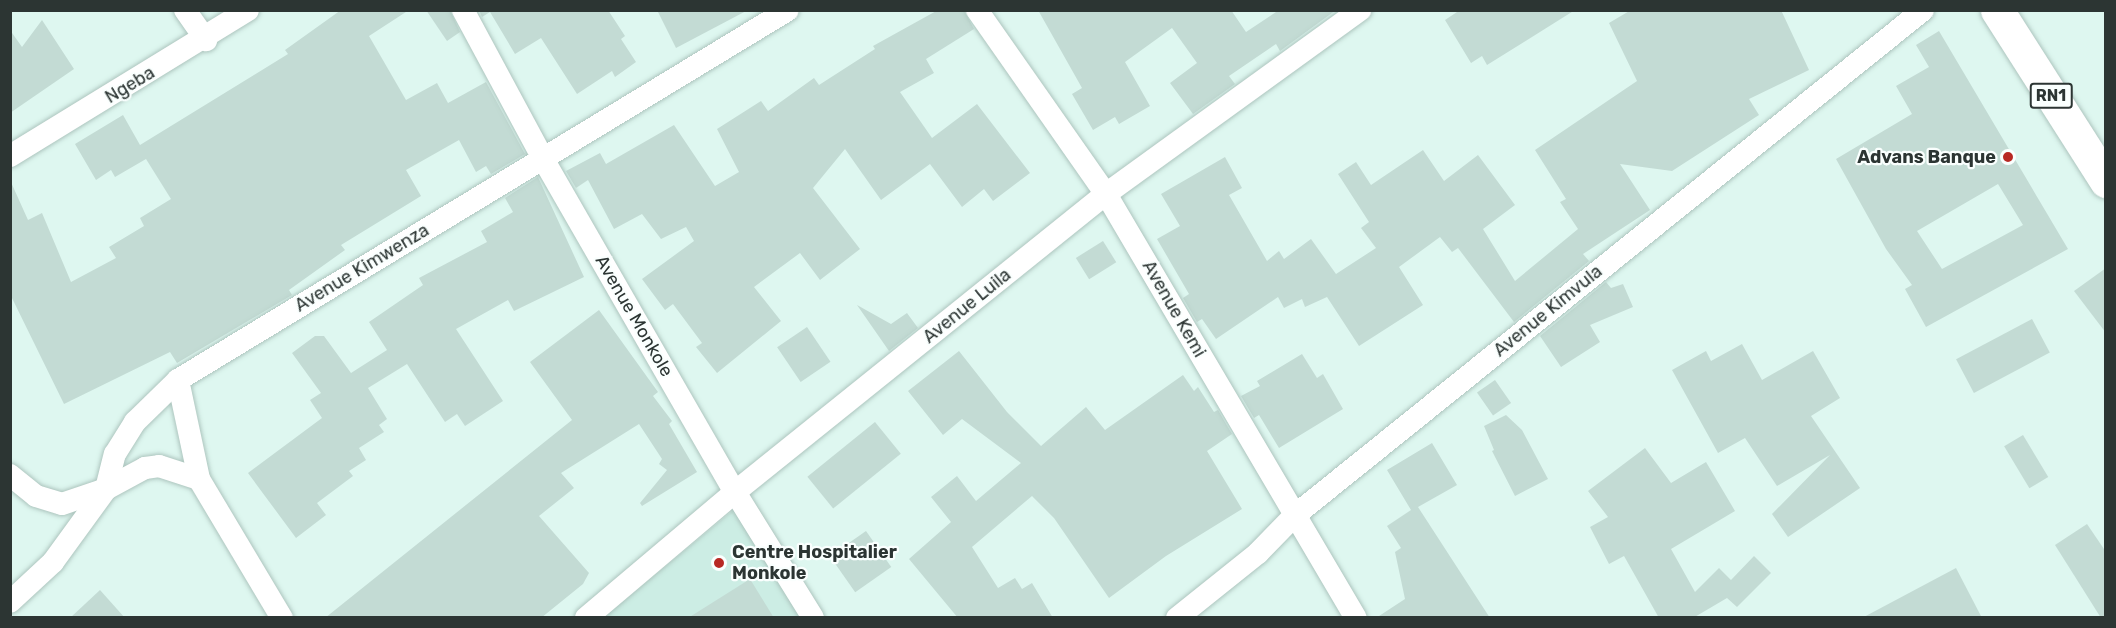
<!DOCTYPE html>
<style>
body{margin:0}
#map{position:relative;width:2116px;height:628px;overflow:hidden;background:#def7f0;font-family:Rubik,sans-serif}
div>[style]{position:absolute}
.built>*{inset:0;background:#ccede4}
.building>*{inset:0;background:#c3dbd4;transform-origin:0 0}
.roads{filter:drop-shadow(0 0 2px #adc5be) drop-shadow(0 0 2px #adc5be)}
.street>*{height:22px;margin:-11px;padding:0 11px;transform-origin:11px;border-radius:11px;background:#fff}
.highway>*{height:33px;margin:-16.5px;padding:0 16.5px;transform-origin:16.5px;border-radius:16.5px;background:#fff}
.dots>*{width:16px;height:16px;translate:-50% -50%;box-sizing:border-box;border:3px solid #fafffe;border-radius:50%}
span{translate:-50% -50%;white-space:nowrap;text-align:center;line-height:1.15;-webkit-text-stroke:4.5px #fafffe;paint-order:stroke}
.shield-label span{padding:2px 4px;background:#fafffe;border:2px solid;border-radius:4px;-webkit-text-stroke-width:0}
.shield-label{font-size:16px;color:#2c3533;font-weight:700}
.street-label{font-size:18px;color:#2c3533}
.poi-label{font-size:18px;color:#2c3533;font-weight:700}
.right{translate:-100% -50%;text-align:right}
.left{translate:0 -50%;text-align:left}
.frame{position:absolute;inset:0;border:12px solid #2c3533;pointer-events:none}
</style>
<div id="map">
<div class="built">
<i style="clip-path:polygon(736px 508px,802px 618px,603px 618px)"></i>
</div>
<div class="building">
<i style="clip-path:polygon(341px 10px,409px 10px,369px 36px,406px 100px,437px 83px,448px 103px,486px 82px,525px 154px,491px 174px,486px 166px,476px 172px,459px 140px,406px 170px,421px 196px,341px 245px,345px 250px,289px 290px,292px 295px,177px 363px,170px 352px,64px 404px,10px 294px,10px 180px,28px 220px,42px 213px,71px 282px,116px 258px,109px 247px,144px 226px,140px 218px,171px 199px,146px 159px,115px 177px,111px 170px,96px 180px,75px 144px,123px 115px,140px 145px,288px 54px,285px 50px)"></i>
<i style="clip-path:polygon(426px 10px,450px 10px,460px 32px,447px 41px)"></i>
<i style="clip-path:polygon(479px 10px,608px 10px,625px 36px,621px 39px,636px 62px,615px 77px,612px 71px,577px 94px,541px 38px,515px 54px,490px 12px,482px 17px)"></i>
<i style="clip-path:polygon(657px 10px,748px 10px,676px 48px)"></i>
<i style="clip-path:polygon(938px 10px,964px 10px,974px 29px,926px 59px,934px 73px,900px 92px,932px 138px,977px 104px,1030px 173px,993px 201px,984px 189px,962px 207px,930px 164px,881px 200px,845px 149px,813px 188px,860px 249px,820px 280px,800px 253px,754px 287px,781px 321px,717px 373px,696px 347px,702px 343px,673px 304px,665px 310px,642px 279px,694px 241px,686px 227px,661px 239px,642px 214px,614px 229px,588px 180px,576px 188px,566px 171px,600px 153px,606px 164px,674px 125px,715px 186px,739px 172px,717px 129px,761px 101px,768px 111px,814px 78px,819px 85px,875px 49px,873px 46px)"></i>
<i style="clip-path:polygon(1038px 10px,1231px 10px,1246px 32px,1279px 10px,1336px 10px,1280px 51px,1276px 44px,1229px 76px,1235px 84px,1193px 114px,1170px 83px,1197px 63px,1172px 28px,1125px 62px,1150px 106px,1119px 124px,1115px 117px,1093px 130px,1072px 94px,1082px 88px)"></i>
<i style="clip-path:polygon(1460px 10px,1575px 10px,1487px 65px,1482px 56px,1471px 63px,1445px 20px)"></i>
<i style="clip-path:polygon(1631px 10px,1781px 10px,1809px 70px,1749px 99px,1759px 115px,1672px 171px,1620px 164px,1650px 210px,1583px 254px,1589px 261px,1514px 322px,1458px 248px,1452px 252px,1440px 237px,1399px 267px,1423px 305px,1359px 346px,1327px 297px,1305px 307px,1302px 299px,1284px 308px,1278px 297px,1216px 339px,1202px 319px,1197px 322px,1183px 298px,1189px 294px,1157px 239px,1180px 226px,1161px 194px,1225px 157px,1242px 188px,1229px 195px,1267px 261px,1279px 251px,1284px 259px,1311px 239px,1336px 274px,1376px 248px,1361px 228px,1369px 222px,1338px 174px,1356px 162px,1371px 185px,1423px 150px,1444px 181px,1478px 155px,1515px 205px,1483px 229px,1515px 281px,1578px 229px,1560px 202px,1566px 199px,1535px 150px,1637px 81px,1609px 23px)"></i>
<i style="clip-path:polygon(42px 20px,74px 69px,10px 113px,10px 30px,22px 47px)"></i>
<i style="clip-path:polygon(evenodd,1939px 31px,2068px 249px,1926px 327px,1905px 289px,1912px 285px,1886px 249px,1836px 159px,1912px 114px,1896px 86px,1929px 67px,1916px 45px,1939px 31px,1998px 184px,2023px 225px,1942px 269px,1917px 231px,1998px 184px)"></i>
<i style="clip-path:polygon(538px 177px,584px 277px,514px 311px,508px 300px,456px 329px,503px 401px,465px 426px,457px 414px,445px 422px,407px 364px,368px 388px,387px 419px,379px 425px,384px 432px,359px 448px,366px 460px,349px 471px,353px 476px,317px 503px,326px 515px,296px 538px,248px 473px,322px 418px,310px 400px,321px 393px,292px 353px,315px 336px,324px 336px,351px 373px,387px 350px,369px 322px,423px 285px,419px 278px,487px 242px,481px 231px,513px 212px,505px 198px)"></i>
<i style="left:1103px;top:241px;width:25px;height:32px;rotate:58deg"></i>
<i style="clip-path:polygon(2106px 268px,2106px 333px,2074px 291px)"></i>
<i style="clip-path:polygon(1606px 282px,1611px 288px,1623px 284px,1633px 307px,1590px 325px,1600px 342px,1561px 367px,1540px 336px)"></i>
<i style="clip-path:polygon(857px 305px,891px 324px,907px 313px,918px 328px,889px 351px)"></i>
<i style="clip-path:polygon(599px 310px,658px 392px,653px 396px,672px 421px,669px 424px,697px 472px,642px 506px,640px 503px,667px 470px,659px 464px,662px 459px,639px 424px,561px 473px,574px 488px,539px 516px,589px 573px,583px 584px,541px 618px,325px 618px,572px 420px,530px 362px)"></i>
<i style="left:2032px;top:319px;width:38px;height:86px;rotate:62deg"></i>
<i style="left:807px;top:327px;width:42px;height:36px;rotate:56deg"></i>
<i style="clip-path:polygon(1742px 344px,1762px 380px,1813px 351px,1840px 398px,1811px 416px,1860px 488px,1788px 537px,1772px 514px,1830px 455px,1777px 486px,1745px 438px,1718px 453px,1672px 370px,1706px 351px,1711px 361px)"></i>
<i style="clip-path:polygon(959px 351px,1007px 412px,1041px 446px,1086px 407px,1105px 430px,1183px 375px,1194px 391px,1198px 387px,1214px 412px,1218px 410px,1232px 434px,1207px 451px,1242px 509px,1166px 556px,1109px 598px,1054px 518px,1032px 496px,972px 547px,998px 588px,1015px 578px,1022px 589px,1032px 583px,1053px 618px,958px 618px,909px 559px,951px 522px,931px 497px,957px 476px,976px 501px,1021px 463px,962px 419px,943px 435px,908px 391px)"></i>
<i style="clip-path:polygon(1302px 354px,1317px 378px,1323px 374px,1343px 409px,1279px 448px,1259px 415px,1254px 418px,1241px 396px,1260px 386px,1257px 381px)"></i>
<i style="left:1495px;top:380px;width:28px;height:22px;rotate:55deg"></i>
<i style="clip-path:polygon(1506px 415px,1522px 430px,1548px 479px,1515px 496px,1492px 451px,1494px 450px,1484px 426px)"></i>
<i style="left:875px;top:422px;width:41px;height:87px;rotate:51deg"></i>
<i style="left:2023px;top:435px;width:49px;height:22px;rotate:59deg"></i>
<i style="clip-path:polygon(1432px 443px,1457px 485px,1418px 507px,1490px 618px,1376px 618px,1405px 599px,1395px 552px,1401px 548px,1387px 526px,1411px 510px,1387px 470px)"></i>
<i style="clip-path:polygon(1645px 448px,1671px 483px,1706px 462px,1735px 511px,1671px 549px,1695px 592px,1719px 568px,1731px 580px,1754px 556px,1771px 573px,1737px 607px,1727px 598px,1693px 618px,1659px 618px,1624px 556px,1609px 564px,1590px 527px,1608px 517px,1588px 491px)"></i>
<i style="clip-path:polygon(2087px 524px,2106px 552px,2106px 618px,2101px 618px,2055px 545px)"></i>
<i style="left:866px;top:531px;width:44px;height:44px;rotate:55deg"></i>
<i style="clip-path:polygon(1956px 568px,1982px 618px,1862px 618px)"></i>
<i style="clip-path:polygon(750px 579px,774px 618px,688px 618px)"></i>
<i style="clip-path:polygon(100px 590px,125px 618px,70px 618px)"></i>
</div>
<div class="roads">
<div class="street">
<i style="left:185px;top:10px;width:37px;rotate:55deg"></i>
<i style="left:463px;top:10px;width:167px;rotate:61.7deg"></i>
<i style="left:542px;top:157px;width:387px;rotate:60.1deg"></i>
<i style="left:735px;top:492px;width:148px;rotate:58.2deg"></i>
<i style="left:977px;top:10px;width:225px;rotate:55deg"></i>
<i style="left:1106px;top:194px;width:492px;rotate:59.5deg"></i>
<i style="left:10px;top:156px;width:279px;rotate:-31.5deg"></i>
<i style="left:178px;top:380px;width:101px;rotate:78deg"></i>
<i style="left:10px;top:475px;width:33px;rotate:39deg"></i>
<i style="left:36px;top:496px;width:27px;rotate:17deg"></i>
<i style="left:62px;top:504px;width:46px;rotate:-18.8deg"></i>
<i style="left:106px;top:489px;width:44px;rotate:-28.3deg"></i>
<i style="left:145px;top:468px;width:14px;rotate:-8deg"></i>
<i style="left:159px;top:466px;width:42px;rotate:18deg"></i>
<i style="left:199px;top:479px;width:162px;rotate:59.2deg"></i>
<i style="left:10px;top:602px;width:59px;rotate:-42.9deg"></i>
<i style="left:53px;top:562px;width:90px;rotate:-54deg"></i>
<i style="left:106px;top:489px;width:36px;rotate:-76deg"></i>
<i style="left:115px;top:454px;width:38px;rotate:-58deg"></i>
<i style="left:135px;top:422px;width:60px;rotate:-44.3deg"></i>
<i style="left:178px;top:380px;width:713px;rotate:-31.24deg"></i>
<i style="left:586px;top:618px;width:195px;rotate:-40.2deg"></i>
<i style="left:735px;top:492px;width:476px;rotate:-38.8deg"></i>
<i style="left:1106px;top:194px;width:314px;rotate:-35.9deg"></i>
<i style="left:1177px;top:618px;width:104px;rotate:-38.7deg"></i>
<i style="left:1258px;top:553px;width:52px;rotate:-45.8deg"></i>
<i style="left:1294px;top:516px;width:807px;rotate:-38.81deg"></i>
</div>
<div class="highway">
<i style="left:1997px;top:10px;width:203px;rotate:57.5deg"></i>
</div>
</div>
<div class="dots">
<i style="left:2008px;top:157px;background:#b82924"></i>
<i style="left:719px;top:563px;background:#b82924"></i>
</div>
<div class="shield-label">
<span style="left:2051px;top:96px">RN1</span>
</div>
<div class="street-label">
<span style="left:130px;top:85px;rotate:-31deg">Ngeba</span>
<span style="left:362px;top:268px;rotate:-31deg">Avenue Kimwenza</span>
<span style="left:967px;top:306px;rotate:-39deg">Avenue Luila</span>
<span style="left:1174px;top:309px;rotate:60deg">Avenue Kemi</span>
<span style="left:1548px;top:311px;rotate:-39deg">Avenue Kimvula</span>
<span style="left:634px;top:316px;rotate:60deg">Avenue Monkole</span>
</div>
<div class="poi-label">
<span class="right" style="left:1996px;top:157px">Advans Banque</span>
<span class="left" style="left:732px;top:563px">Centre Hospitalier<br>Monkole</span>
</div>
<div class="frame"></div>
</div>
